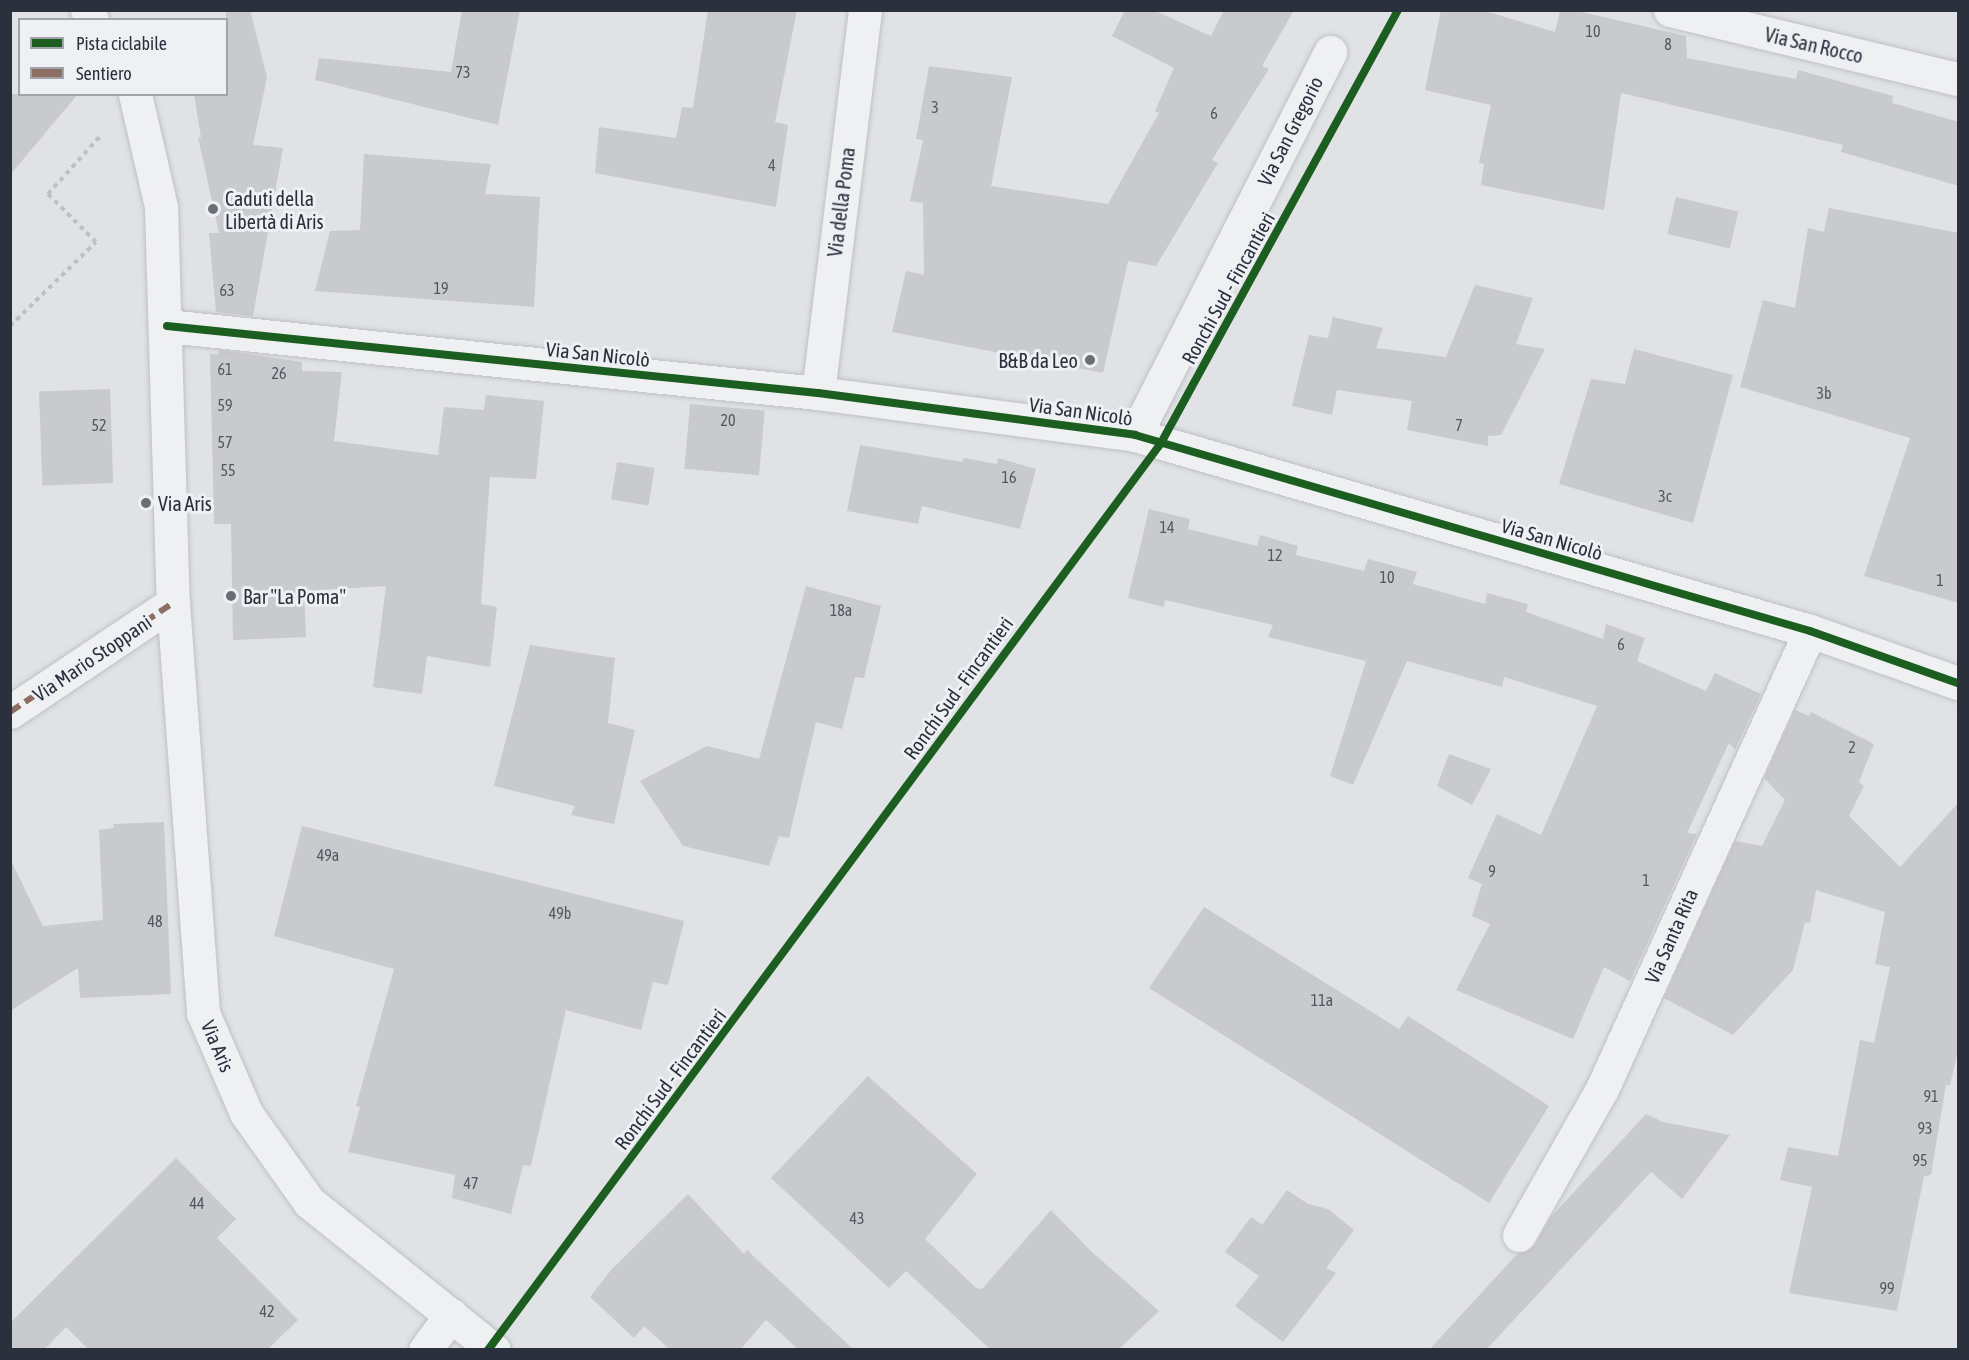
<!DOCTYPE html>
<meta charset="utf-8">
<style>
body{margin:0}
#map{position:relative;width:1969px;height:1360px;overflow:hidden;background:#e0e2e5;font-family:"Asap Condensed",sans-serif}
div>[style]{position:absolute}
.building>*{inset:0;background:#c9cacd;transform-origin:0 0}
.path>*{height:4px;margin-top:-2px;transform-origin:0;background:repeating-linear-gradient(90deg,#bec0c3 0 4.5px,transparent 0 9px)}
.roads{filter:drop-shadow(0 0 2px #bfc0c3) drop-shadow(0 0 2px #bfc0c3)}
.minor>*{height:33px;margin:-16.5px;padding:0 16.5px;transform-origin:16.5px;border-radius:16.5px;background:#eff0f2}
.quiet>*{height:6px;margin-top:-3px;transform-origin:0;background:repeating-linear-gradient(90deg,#8d6e63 0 12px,transparent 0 18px)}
.cycleway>*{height:8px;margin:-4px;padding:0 4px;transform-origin:4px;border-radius:4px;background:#1b5e20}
.dots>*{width:16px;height:16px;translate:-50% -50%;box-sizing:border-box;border:3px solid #eef0f4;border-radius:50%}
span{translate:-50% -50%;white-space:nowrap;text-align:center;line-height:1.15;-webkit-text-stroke:6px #eef0f4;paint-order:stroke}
.number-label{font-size:16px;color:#525761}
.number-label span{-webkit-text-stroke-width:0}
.street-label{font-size:20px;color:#2a303c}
.poi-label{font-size:20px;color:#2a303c}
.left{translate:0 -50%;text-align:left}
.right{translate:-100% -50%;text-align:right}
.frame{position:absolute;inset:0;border:12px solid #2a303c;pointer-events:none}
.legend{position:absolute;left:18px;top:18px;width:210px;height:78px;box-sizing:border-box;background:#eef0f4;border:2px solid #a0a3aa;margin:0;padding:8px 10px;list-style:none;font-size:18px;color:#2a303c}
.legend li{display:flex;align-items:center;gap:12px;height:30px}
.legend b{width:30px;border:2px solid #a0a3aa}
</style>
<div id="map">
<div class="building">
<i style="clip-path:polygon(226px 10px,250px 10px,267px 77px,253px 145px,283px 148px,253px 316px,216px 312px,209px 233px,219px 233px,198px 137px,201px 138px,194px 94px,226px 94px)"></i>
<i style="clip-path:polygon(462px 10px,520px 10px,498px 125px,315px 80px,319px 58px,451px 72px)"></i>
<i style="clip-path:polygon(708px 10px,797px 10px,775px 122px,788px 125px,776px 207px,595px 173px,599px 127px,676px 138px,682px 107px,693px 108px)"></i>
<i style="clip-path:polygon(1125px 10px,1153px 10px,1211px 36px,1224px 10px,1294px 10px,1262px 66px,1269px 69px,1212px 160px,1218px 163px,1156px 266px,1128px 261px,1103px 373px,892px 332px,906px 271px,924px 275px,923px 203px,910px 201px,923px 140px,916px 139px,929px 66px,1012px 77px,991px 186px,1108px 204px,1159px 113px,1155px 111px,1174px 68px,1112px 36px)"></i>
<i style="clip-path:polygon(1441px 10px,1482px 10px,1555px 32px,1560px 10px,1573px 10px,1686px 36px,1687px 58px,1796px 79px,1798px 70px,1893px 96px,1892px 103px,1959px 122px,1959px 186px,1841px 152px,1843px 145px,1621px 93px,1604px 210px,1481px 185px,1484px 164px,1479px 163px,1491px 105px,1425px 90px)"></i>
<i style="clip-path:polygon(10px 94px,78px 94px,10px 175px)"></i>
<i style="clip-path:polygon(364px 154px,491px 164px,485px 194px,540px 197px,534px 307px,315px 291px,330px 231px,360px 230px)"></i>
<i style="left:1676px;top:197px;width:64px;height:38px;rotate:13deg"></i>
<i style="clip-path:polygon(1829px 208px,1959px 233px,1959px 603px,1864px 576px,1910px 438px,1740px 387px,1763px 300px,1795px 308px,1808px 228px,1824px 232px)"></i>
<i style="clip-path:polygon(1475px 285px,1533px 298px,1516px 344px,1545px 349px,1501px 435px,1488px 436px,1488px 446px,1407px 430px,1412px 401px,1337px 390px,1332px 415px,1292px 406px,1309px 335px,1328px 338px,1333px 317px,1383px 328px,1376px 348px,1446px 357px)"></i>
<i style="clip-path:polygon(1634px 349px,1733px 375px,1693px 523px,1559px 484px,1591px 379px,1625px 384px)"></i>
<i style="clip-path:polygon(219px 350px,302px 362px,302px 371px,342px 372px,334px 441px,438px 455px,444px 407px,484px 410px,486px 395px,544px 401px,536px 479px,490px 477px,481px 604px,497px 607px,490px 667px,427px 656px,422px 694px,373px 687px,386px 586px,304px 591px,306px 637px,233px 640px,231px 524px,214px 524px,210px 354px,219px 354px)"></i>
<i style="left:110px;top:389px;width:94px;height:71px;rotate:88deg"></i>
<i style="left:690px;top:404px;width:75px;height:65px;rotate:5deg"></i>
<i style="clip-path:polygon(860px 445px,962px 462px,964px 458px,997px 464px,998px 458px,1036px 469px,1020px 529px,922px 506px,918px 524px,847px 511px)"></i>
<i style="left:617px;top:462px;width:38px;height:38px;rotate:9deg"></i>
<i style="clip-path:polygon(1149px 509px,1190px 519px,1188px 529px,1257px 546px,1260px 535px,1298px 546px,1296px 555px,1364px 571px,1368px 559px,1417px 572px,1413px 584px,1485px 604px,1487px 593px,1528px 604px,1526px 612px,1603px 639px,1606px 624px,1645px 638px,1637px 661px,1706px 691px,1715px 673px,1761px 694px,1735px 750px,1729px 743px,1687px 833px,1697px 834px,1630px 981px,1604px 967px,1573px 1039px,1456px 990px,1490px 924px,1472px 916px,1482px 884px,1468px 878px,1497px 814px,1541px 835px,1597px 706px,1504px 677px,1502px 687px,1407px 661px,1353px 785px,1330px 776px,1366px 661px,1268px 637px,1273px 625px,1165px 600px,1164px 607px,1128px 598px)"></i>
<i style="clip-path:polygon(806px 586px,881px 606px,864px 678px,855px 677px,842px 729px,816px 722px,789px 838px,779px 836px,769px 866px,683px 846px,640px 781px,707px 746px,759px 759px)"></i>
<i style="clip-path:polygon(530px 645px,615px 658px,608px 723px,635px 730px,614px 824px,571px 815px,575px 806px,494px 786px)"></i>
<i style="clip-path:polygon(1795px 710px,1809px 716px,1811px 712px,1874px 744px,1859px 782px,1864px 786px,1849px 816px,1900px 867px,1959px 802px,1959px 1046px,1950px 1085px,1946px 1085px,1931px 1175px,1924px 1176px,1897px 1311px,1789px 1293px,1812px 1187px,1780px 1180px,1788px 1147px,1838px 1156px,1860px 1040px,1874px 1043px,1890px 967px,1875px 964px,1885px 912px,1816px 890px,1810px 923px,1805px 922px,1793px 970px,1733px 1035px,1664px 998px,1735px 841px,1762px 846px,1785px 800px,1764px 778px)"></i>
<i style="clip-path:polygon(1449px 754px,1491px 769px,1472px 805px,1437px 786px)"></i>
<i style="clip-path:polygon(164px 822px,171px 994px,80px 998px,78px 968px,10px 1011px,10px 859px,43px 926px,103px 920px,99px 830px,114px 828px,113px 824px)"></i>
<i style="clip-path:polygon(302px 826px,684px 921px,668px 985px,653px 982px,641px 1030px,566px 1010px,531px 1166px,523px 1165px,511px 1214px,452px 1198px,455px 1175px,348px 1152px,360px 1107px,356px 1106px,394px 969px,274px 936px)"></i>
<i style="clip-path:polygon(1204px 907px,1399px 1029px,1408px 1016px,1549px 1106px,1489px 1203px,1149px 988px)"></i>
<i style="clip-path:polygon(868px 1076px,977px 1174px,925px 1239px,976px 1288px,982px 1289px,1051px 1210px,1092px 1252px,1159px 1311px,1118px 1350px,991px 1350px,906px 1271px,889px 1288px,771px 1178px)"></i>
<i style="clip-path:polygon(1646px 1114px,1663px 1122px,1730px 1135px,1682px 1199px,1651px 1172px,1486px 1350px,1429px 1350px,1518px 1253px,1535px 1245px,1550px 1218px)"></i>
<i style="clip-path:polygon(176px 1158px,236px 1219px,217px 1238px,298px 1320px,267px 1350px,89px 1350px,66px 1327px,44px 1350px,10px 1350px,10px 1323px)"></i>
<i style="clip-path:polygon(1287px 1190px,1308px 1204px,1328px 1209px,1354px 1230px,1326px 1268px,1336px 1273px,1283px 1342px,1235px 1306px,1259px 1276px,1225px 1252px,1251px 1217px,1262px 1225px)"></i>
<i style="clip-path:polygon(688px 1194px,744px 1254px,747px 1250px,854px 1350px,799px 1350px,766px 1320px,740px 1350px,670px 1350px,644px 1326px,634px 1338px,590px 1297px,611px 1270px)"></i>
</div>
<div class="path">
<i style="left:10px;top:326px;width:120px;rotate:-44.3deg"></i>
<i style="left:96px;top:242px;width:68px;rotate:-135deg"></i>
<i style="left:48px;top:194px;width:81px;rotate:-48deg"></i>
</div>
<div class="roads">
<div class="minor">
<i style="left:87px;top:10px;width:11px;rotate:63deg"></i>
<i style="left:1670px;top:10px;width:296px;rotate:13.5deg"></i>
<i style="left:135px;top:94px;width:116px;rotate:77deg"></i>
<i style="left:161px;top:207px;width:396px;rotate:88.3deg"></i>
<i style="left:173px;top:603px;width:411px;rotate:85.8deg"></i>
<i style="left:203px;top:1013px;width:109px;rotate:66.7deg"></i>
<i style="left:246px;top:1113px;width:109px;rotate:54.7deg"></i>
<i style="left:309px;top:1202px;width:237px;rotate:38.7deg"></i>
<i style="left:167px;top:326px;width:654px;rotate:5.88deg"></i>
<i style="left:818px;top:393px;width:320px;rotate:7.5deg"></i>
<i style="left:1135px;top:435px;width:703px;rotate:16.19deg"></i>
<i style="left:1810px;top:631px;width:157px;rotate:19.4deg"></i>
<i style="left:818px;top:393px;width:386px;rotate:-83deg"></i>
<i style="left:1135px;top:435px;width:430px;rotate:-63deg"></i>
<i style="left:10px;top:712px;width:196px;rotate:-33.8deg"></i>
<i style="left:1519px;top:1235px;width:168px;rotate:-60.4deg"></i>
<i style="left:1602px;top:1089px;width:503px;rotate:-65.57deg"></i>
<i style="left:425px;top:1350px;width:44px;rotate:-53.4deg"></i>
</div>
</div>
<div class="quiet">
<i style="left:10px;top:712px;width:196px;rotate:-33.8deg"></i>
</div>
<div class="cycleway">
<i style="left:167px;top:326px;width:654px;rotate:5.88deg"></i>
<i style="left:818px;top:393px;width:320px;rotate:7.5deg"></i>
<i style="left:1135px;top:435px;width:703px;rotate:16.19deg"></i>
<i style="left:1810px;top:631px;width:157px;rotate:19.4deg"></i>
<i style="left:488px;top:1350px;width:1129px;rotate:-53.42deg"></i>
<i style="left:1161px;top:443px;width:494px;rotate:-61.3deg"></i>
</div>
<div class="dots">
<i style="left:213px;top:209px;background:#6a6e77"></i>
<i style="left:1090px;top:360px;background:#6a6e77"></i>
<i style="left:146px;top:503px;background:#6a6e77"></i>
<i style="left:231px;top:596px;background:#6a6e77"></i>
</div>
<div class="number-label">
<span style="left:1593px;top:31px">10</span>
<span style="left:1668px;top:44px">8</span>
<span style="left:463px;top:72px">73</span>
<span style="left:935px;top:107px">3</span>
<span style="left:1214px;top:113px">6</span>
<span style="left:772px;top:165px">4</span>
<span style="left:441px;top:288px">19</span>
<span style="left:227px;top:290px">63</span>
<span style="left:225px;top:369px">61</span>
<span style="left:279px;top:373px">26</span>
<span style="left:1824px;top:393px">3b</span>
<span style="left:225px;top:405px">59</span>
<span style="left:728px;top:420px">20</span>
<span style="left:99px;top:425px">52</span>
<span style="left:1459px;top:425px">7</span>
<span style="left:225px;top:442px">57</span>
<span style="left:228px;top:470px">55</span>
<span style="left:1009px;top:477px">16</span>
<span style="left:1665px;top:496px">3c</span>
<span style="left:1167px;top:527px">14</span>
<span style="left:1275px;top:555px">12</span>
<span style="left:1387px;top:577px">10</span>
<span style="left:1940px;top:580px">1</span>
<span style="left:841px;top:610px">18a</span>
<span style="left:1621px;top:644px">6</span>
<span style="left:1852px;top:747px">2</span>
<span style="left:328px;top:855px">49a</span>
<span style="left:1492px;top:871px">9</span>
<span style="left:1646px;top:880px">1</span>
<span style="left:560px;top:913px">49b</span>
<span style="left:155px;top:921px">48</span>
<span style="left:1322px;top:1000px">11a</span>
<span style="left:1931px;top:1096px">91</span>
<span style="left:1925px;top:1128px">93</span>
<span style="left:1920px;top:1160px">95</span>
<span style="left:471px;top:1183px">47</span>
<span style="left:197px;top:1203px">44</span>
<span style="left:857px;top:1218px">43</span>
<span style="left:1887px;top:1288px">99</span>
<span style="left:267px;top:1311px">42</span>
</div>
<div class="street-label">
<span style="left:1814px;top:45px;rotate:13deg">Via San Rocco</span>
<span style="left:1290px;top:131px;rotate:-63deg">Via San Gregorio</span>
<span style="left:841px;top:202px;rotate:-83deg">Via della Poma</span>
<span style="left:1228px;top:288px;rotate:-61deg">Ronchi Sud - Fincantieri</span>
<span style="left:598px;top:354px;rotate:6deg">Via San Nicolò</span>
<span style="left:1081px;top:411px;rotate:8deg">Via San Nicolò</span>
<span style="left:1552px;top:539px;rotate:16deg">Via San Nicolò</span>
<span style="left:92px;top:658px;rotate:-34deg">Via Mario Stoppani</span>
<span style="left:958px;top:688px;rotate:-54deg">Ronchi Sud - Fincantieri</span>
<span style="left:1671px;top:936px;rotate:-66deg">Via Santa Rita</span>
<span style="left:218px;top:1046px;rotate:67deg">Via Aris</span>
<span style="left:670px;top:1079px;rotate:-53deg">Ronchi Sud - Fincantieri</span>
</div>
<div class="poi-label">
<span class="left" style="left:225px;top:210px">Caduti della<br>Libertà di Aris</span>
<span class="right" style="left:1078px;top:360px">B&amp;B da Leo</span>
<span class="left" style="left:158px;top:503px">Via Aris</span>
<span class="left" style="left:243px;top:596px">Bar "La Poma"</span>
</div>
<div class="frame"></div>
<ul class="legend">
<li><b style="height:8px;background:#1b5e20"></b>Pista ciclabile</li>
<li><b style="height:8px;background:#8d6e63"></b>Sentiero</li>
</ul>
</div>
